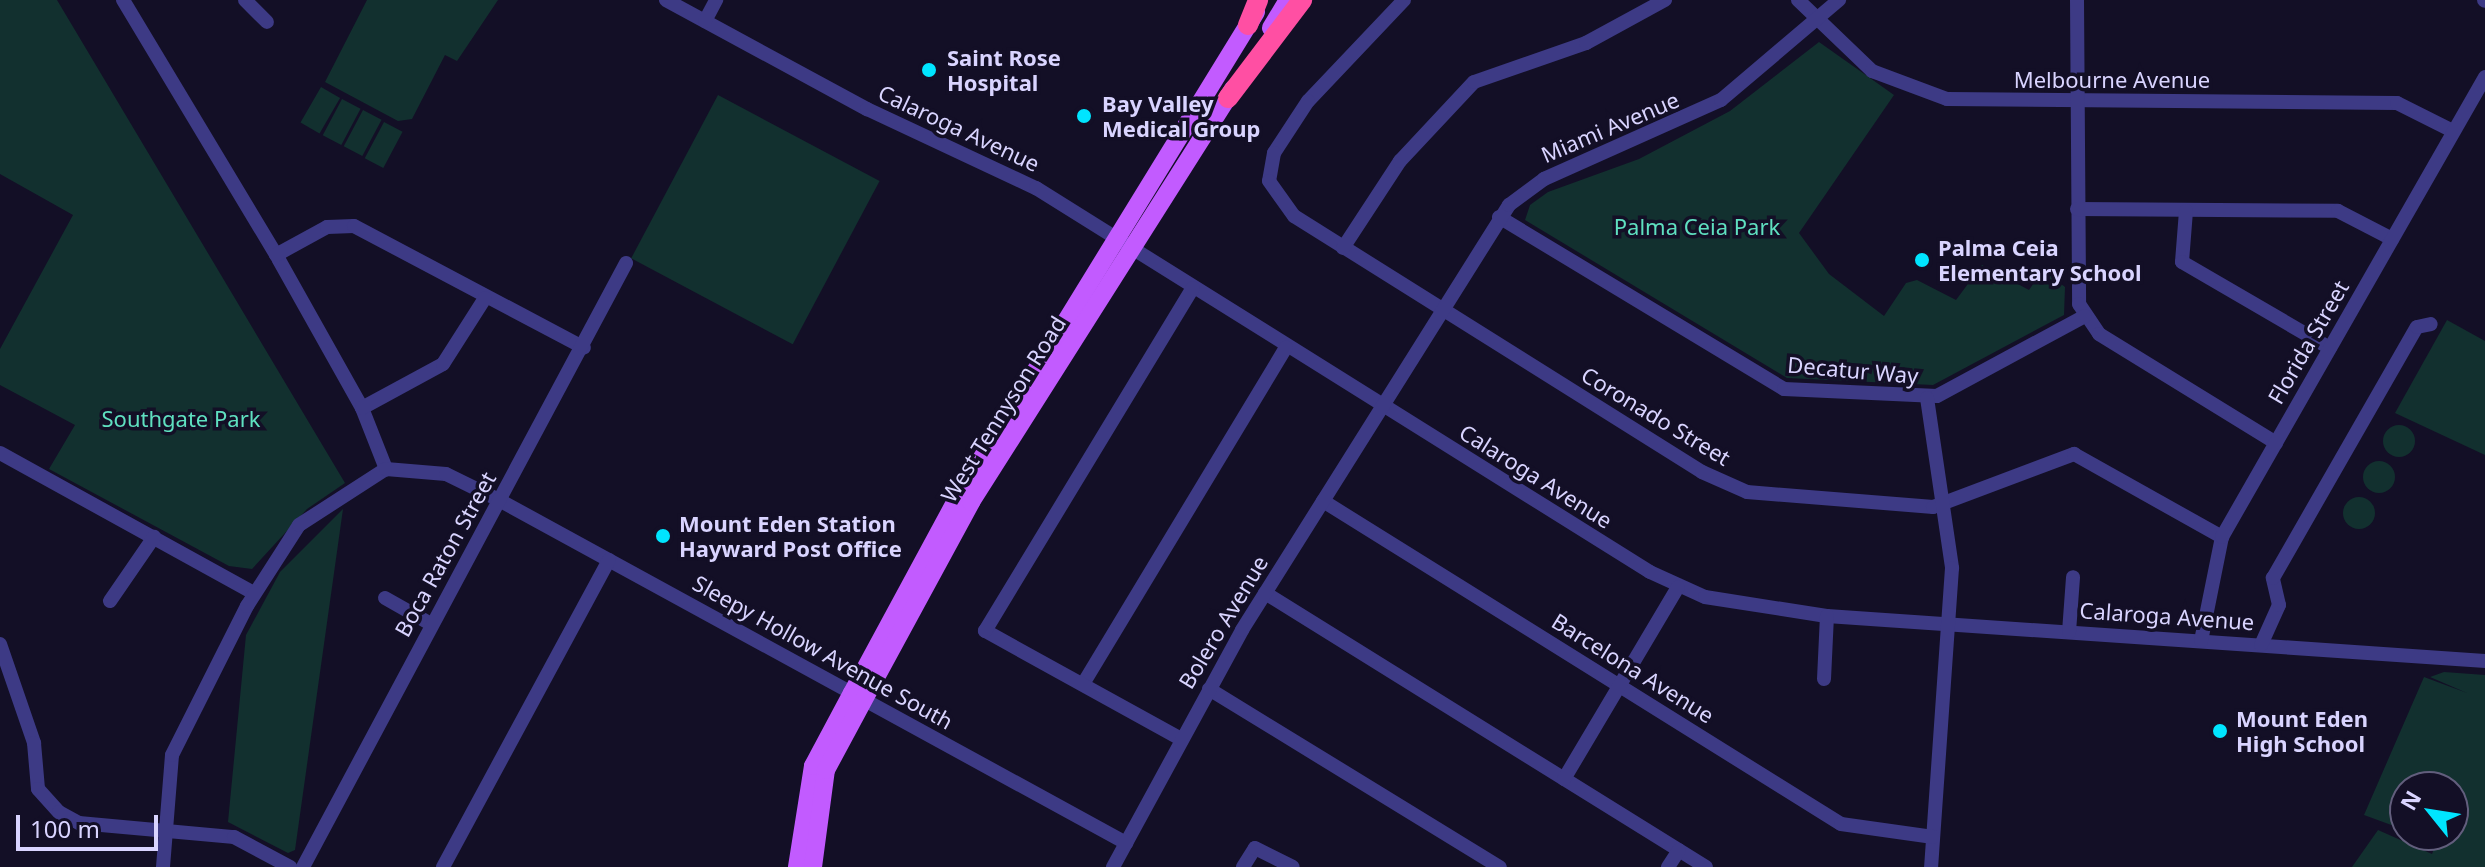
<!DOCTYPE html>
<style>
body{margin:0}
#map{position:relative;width:2485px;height:867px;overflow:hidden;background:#130f26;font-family:"Noto Sans",sans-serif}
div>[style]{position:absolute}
.green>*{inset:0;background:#12302f;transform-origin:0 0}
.round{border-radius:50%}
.minor>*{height:14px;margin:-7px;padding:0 7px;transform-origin:7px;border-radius:7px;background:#3d3a85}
.major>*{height:18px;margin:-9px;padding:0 9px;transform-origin:9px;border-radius:9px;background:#c25bff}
.highway>*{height:20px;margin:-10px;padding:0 10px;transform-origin:10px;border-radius:10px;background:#ff4fa3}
.dots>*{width:22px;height:22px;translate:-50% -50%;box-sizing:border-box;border:4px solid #130f26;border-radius:50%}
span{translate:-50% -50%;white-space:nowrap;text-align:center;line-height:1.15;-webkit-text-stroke:7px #130f26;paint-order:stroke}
.poi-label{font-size:22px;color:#d9d4ff;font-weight:700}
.left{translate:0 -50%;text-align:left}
.street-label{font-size:22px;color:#d9d4ff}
.park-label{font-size:22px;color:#5fe0c0}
.north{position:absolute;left:2389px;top:771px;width:80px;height:80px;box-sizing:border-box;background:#130f26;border:2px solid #625e7d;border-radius:50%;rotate:300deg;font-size:22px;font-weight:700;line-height:32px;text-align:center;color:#d9d4ff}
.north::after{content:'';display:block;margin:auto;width:28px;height:36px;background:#00e5ff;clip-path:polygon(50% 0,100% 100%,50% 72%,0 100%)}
.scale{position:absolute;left:16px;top:815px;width:142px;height:36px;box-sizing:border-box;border:4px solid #d9d4ff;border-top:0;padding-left:10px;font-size:24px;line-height:28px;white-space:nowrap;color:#d9d4ff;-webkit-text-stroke:6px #130f26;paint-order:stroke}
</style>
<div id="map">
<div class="green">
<i style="clip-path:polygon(0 0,57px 0,345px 483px,307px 509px,252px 569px,229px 566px,49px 469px,75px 425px,0 385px,0 349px,73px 215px,0 174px)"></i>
<i style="clip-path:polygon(367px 0,498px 0,457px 61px,445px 55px,412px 119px,398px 121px,325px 82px)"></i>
<i style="clip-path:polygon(1819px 42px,1894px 95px,1799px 233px,1829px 274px,1884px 316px,1906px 283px,1917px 280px,1956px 300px,1982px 265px,2029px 290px,2043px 270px,2065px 287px,2064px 315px,1933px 385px,1787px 378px,1525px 220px,1530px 205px,1548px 192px,1639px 159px,1730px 111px)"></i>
<i style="left:321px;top:87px;width:22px;height:41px;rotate:30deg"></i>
<i style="left:718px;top:95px;width:183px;height:185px;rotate:28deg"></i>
<i style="left:342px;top:99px;width:21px;height:41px;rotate:28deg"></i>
<i style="left:363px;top:110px;width:21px;height:41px;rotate:28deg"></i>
<i style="left:384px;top:122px;width:21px;height:41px;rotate:28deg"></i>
<i style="clip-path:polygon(2447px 320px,2485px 341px,2485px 455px,2395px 413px)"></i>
<i class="round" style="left:2383px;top:425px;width:32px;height:32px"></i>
<i class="round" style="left:2363px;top:461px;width:32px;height:32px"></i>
<i class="round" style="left:2343px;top:497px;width:32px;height:32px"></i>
<i style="clip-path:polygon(343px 509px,295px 850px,288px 853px,228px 822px,246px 635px,280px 572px)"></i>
<i style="clip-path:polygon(2444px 672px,2485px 675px,2485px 867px,2352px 867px,2378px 830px,2432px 854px,2437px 841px,2419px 835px,2453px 835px,2453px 787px,2405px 787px,2405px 830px,2364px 815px,2424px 677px,2467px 693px,2430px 677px)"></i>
</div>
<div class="minor">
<i style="left:123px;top:0;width:303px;rotate:59deg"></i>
<i style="left:279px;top:260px;width:170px;rotate:60.7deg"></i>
<i style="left:362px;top:408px;width:66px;rotate:68.5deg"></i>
<i style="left:245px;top:0;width:31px;rotate:45deg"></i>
<i style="left:666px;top:0;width:229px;rotate:28.5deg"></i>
<i style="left:867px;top:109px;width:187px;rotate:25.1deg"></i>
<i style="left:1036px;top:188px;width:724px;rotate:32.02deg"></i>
<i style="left:1650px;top:572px;width:60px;rotate:24.4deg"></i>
<i style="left:1705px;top:597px;width:123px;rotate:8.9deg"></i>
<i style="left:1827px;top:616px;width:660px;rotate:3.91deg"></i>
<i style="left:1404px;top:0;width:139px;rotate:133.5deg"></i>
<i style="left:1308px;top:101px;width:62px;rotate:123.2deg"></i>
<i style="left:1274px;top:153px;width:28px;rotate:100deg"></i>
<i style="left:1269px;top:181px;width:43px;rotate:54.5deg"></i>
<i style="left:1294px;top:216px;width:482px;rotate:32.1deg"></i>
<i style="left:1702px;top:472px;width:49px;rotate:24deg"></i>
<i style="left:1747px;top:492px;width:187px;rotate:4.6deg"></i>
<i style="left:1933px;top:507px;width:151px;rotate:-20.6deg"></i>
<i style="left:2074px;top:454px;width:170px;rotate:29.3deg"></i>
<i style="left:1798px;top:0;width:103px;rotate:43.8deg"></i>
<i style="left:1872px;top:71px;width:80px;rotate:20.5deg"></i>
<i style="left:1947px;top:99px;width:450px;rotate:0.5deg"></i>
<i style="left:2397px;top:103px;width:63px;rotate:26.6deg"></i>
<i style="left:2077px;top:0;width:304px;rotate:89.6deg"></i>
<i style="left:2079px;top:304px;width:36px;rotate:56deg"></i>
<i style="left:2099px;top:334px;width:208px;rotate:31.6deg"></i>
<i style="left:2484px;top:0;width:1px;rotate:45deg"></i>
<i style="left:705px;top:21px;width:24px;rotate:-62deg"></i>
<i style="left:2077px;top:209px;width:261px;rotate:0.4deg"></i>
<i style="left:2338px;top:211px;width:61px;rotate:27.4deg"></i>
<i style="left:2186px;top:211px;width:51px;rotate:94.5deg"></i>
<i style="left:2182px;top:262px;width:171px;rotate:30.2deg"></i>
<i style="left:1499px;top:217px;width:333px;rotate:31.1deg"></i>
<i style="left:1784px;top:389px;width:153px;rotate:2.6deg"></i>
<i style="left:1937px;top:396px;width:168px;rotate:-28.4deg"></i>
<i style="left:1343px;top:248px;width:104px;rotate:-56.8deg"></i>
<i style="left:1400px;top:161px;width:108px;rotate:-46.9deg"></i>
<i style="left:1474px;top:82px;width:119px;rotate:-19.2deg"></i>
<i style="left:1586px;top:43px;width:90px;rotate:-28.6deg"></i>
<i style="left:276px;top:255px;width:58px;rotate:-28.8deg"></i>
<i style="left:327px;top:227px;width:27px;rotate:-2deg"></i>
<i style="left:354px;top:226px;width:260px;rotate:27.9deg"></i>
<i style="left:1927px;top:398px;width:172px;rotate:81.6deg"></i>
<i style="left:1952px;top:568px;width:300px;rotate:94deg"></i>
<i style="left:362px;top:408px;width:92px;rotate:-28.5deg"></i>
<i style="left:443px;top:364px;width:78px;rotate:-57.5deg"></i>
<i style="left:0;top:453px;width:290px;rotate:28.9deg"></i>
<i style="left:1323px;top:501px;width:610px;rotate:31.95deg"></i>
<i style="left:1841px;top:824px;width:93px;rotate:8deg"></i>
<i style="left:1265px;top:593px;width:519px;rotate:31.85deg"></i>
<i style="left:385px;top:598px;width:53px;rotate:29.5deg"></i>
<i style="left:110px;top:601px;width:78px;rotate:-55.5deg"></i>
<i style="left:2069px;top:632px;width:55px;rotate:-85.8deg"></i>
<i style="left:2201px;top:641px;width:106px;rotate:-78.6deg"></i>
<i style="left:2222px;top:537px;width:530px;rotate:-60.24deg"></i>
<i style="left:0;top:644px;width:105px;rotate:71deg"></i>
<i style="left:34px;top:743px;width:46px;rotate:85deg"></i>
<i style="left:38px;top:789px;width:31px;rotate:48deg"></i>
<i style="left:59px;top:812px;width:23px;rotate:29deg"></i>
<i style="left:79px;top:823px;width:156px;rotate:5.2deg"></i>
<i style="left:234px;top:837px;width:64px;rotate:28.2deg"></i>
<i style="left:2261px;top:645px;width:44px;rotate:-65.8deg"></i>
<i style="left:2279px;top:605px;width:28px;rotate:-103deg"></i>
<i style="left:2273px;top:578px;width:289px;rotate:-60.2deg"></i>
<i style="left:2417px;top:327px;width:14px;rotate:-12deg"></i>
<i style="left:1824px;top:679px;width:63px;rotate:-87.3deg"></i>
<i style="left:1083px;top:684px;width:393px;rotate:-58.9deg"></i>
<i style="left:1209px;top:689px;width:341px;rotate:31.5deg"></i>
<i style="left:1181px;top:739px;width:224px;rotate:-151.1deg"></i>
<i style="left:985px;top:631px;width:401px;rotate:-58.8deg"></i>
<i style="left:1564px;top:779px;width:223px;rotate:-59.3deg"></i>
<i style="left:163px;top:867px;width:112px;rotate:-85.4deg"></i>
<i style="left:172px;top:755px;width:167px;rotate:-63.3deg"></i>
<i style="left:247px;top:606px;width:96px;rotate:-57.3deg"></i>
<i style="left:299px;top:525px;width:103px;rotate:-32.8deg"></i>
<i style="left:386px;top:469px;width:60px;rotate:4.8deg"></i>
<i style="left:446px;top:474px;width:59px;rotate:26.1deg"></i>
<i style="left:499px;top:500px;width:715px;rotate:28.68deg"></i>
<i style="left:303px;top:867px;width:685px;rotate:-61.86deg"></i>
<i style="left:443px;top:867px;width:349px;rotate:-61.6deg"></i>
<i style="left:1113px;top:867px;width:270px;rotate:-61.4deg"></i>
<i style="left:1242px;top:630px;width:502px;rotate:-57.86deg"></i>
<i style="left:1509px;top:205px;width:44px;rotate:-36.6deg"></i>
<i style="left:1544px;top:179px;width:194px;rotate:-24.1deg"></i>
<i style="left:1721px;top:100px;width:155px;rotate:-40.3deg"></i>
<i style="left:1243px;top:867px;width:22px;rotate:-58deg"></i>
<i style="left:1255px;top:848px;width:42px;rotate:26.6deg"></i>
<i style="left:1668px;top:867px;width:20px;rotate:-57deg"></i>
</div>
<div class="major">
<i style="left:1271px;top:28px;width:33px;rotate:-59deg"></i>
<i style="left:797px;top:867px;width:102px;rotate:-81deg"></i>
<i style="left:813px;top:766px;width:83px;rotate:-61.9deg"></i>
<i style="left:852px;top:693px;width:225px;rotate:-61.6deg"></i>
<i style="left:959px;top:495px;width:567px;rotate:-58.41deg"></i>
<i style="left:813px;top:867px;width:98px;rotate:-82.4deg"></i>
<i style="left:826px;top:770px;width:101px;rotate:-61.7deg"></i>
<i style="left:874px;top:681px;width:204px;rotate:-61.5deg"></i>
<i style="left:971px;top:502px;width:490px;rotate:-57.6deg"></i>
</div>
<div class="highway">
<i style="left:1248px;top:25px;width:27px;rotate:-68deg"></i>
<i style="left:1228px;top:98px;width:123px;rotate:-52.9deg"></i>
</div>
<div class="dots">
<i style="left:929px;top:70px;background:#00e5ff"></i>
<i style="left:1084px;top:116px;background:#00e5ff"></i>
<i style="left:1922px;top:260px;background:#00e5ff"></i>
<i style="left:663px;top:536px;background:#00e5ff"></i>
<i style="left:2220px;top:731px;background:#00e5ff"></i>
</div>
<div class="poi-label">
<span class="left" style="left:947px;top:70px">Saint Rose<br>Hospital</span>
<span class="left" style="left:1102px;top:116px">Bay Valley<br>Medical Group</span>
<span class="left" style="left:1938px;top:260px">Palma Ceia<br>Elementary School</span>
<span class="left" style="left:679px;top:536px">Mount Eden Station<br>Hayward Post Office</span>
<span class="left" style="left:2236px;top:731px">Mount Eden<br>High School</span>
</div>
<div class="street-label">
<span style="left:2112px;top:80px">Melbourne Avenue</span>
<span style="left:1610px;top:127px;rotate:-23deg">Miami Avenue</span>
<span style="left:959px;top:128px;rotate:25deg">Calaroga Avenue</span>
<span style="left:2308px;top:342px;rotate:-60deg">Florida Street</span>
<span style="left:1853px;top:370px;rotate:5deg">Decatur Way</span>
<span style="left:1003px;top:409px;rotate:-58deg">West Tennyson Road</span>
<span style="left:1656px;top:416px;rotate:31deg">Coronado Street</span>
<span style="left:1536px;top:476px;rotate:32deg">Calaroga Avenue</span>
<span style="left:445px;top:554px;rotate:-61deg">Boca Raton Street</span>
<span style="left:2167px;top:616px;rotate:4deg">Calaroga Avenue</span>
<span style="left:1223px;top:622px;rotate:-59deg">Bolero Avenue</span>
<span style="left:823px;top:652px;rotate:29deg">Sleepy Hollow Avenue South</span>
<span style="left:1633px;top:668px;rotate:32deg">Barcelona Avenue</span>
</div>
<div class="park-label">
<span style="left:1697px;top:227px">Palma Ceia Park</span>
<span style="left:181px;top:419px">Southgate Park</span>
</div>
<div class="north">N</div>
<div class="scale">100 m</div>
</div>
